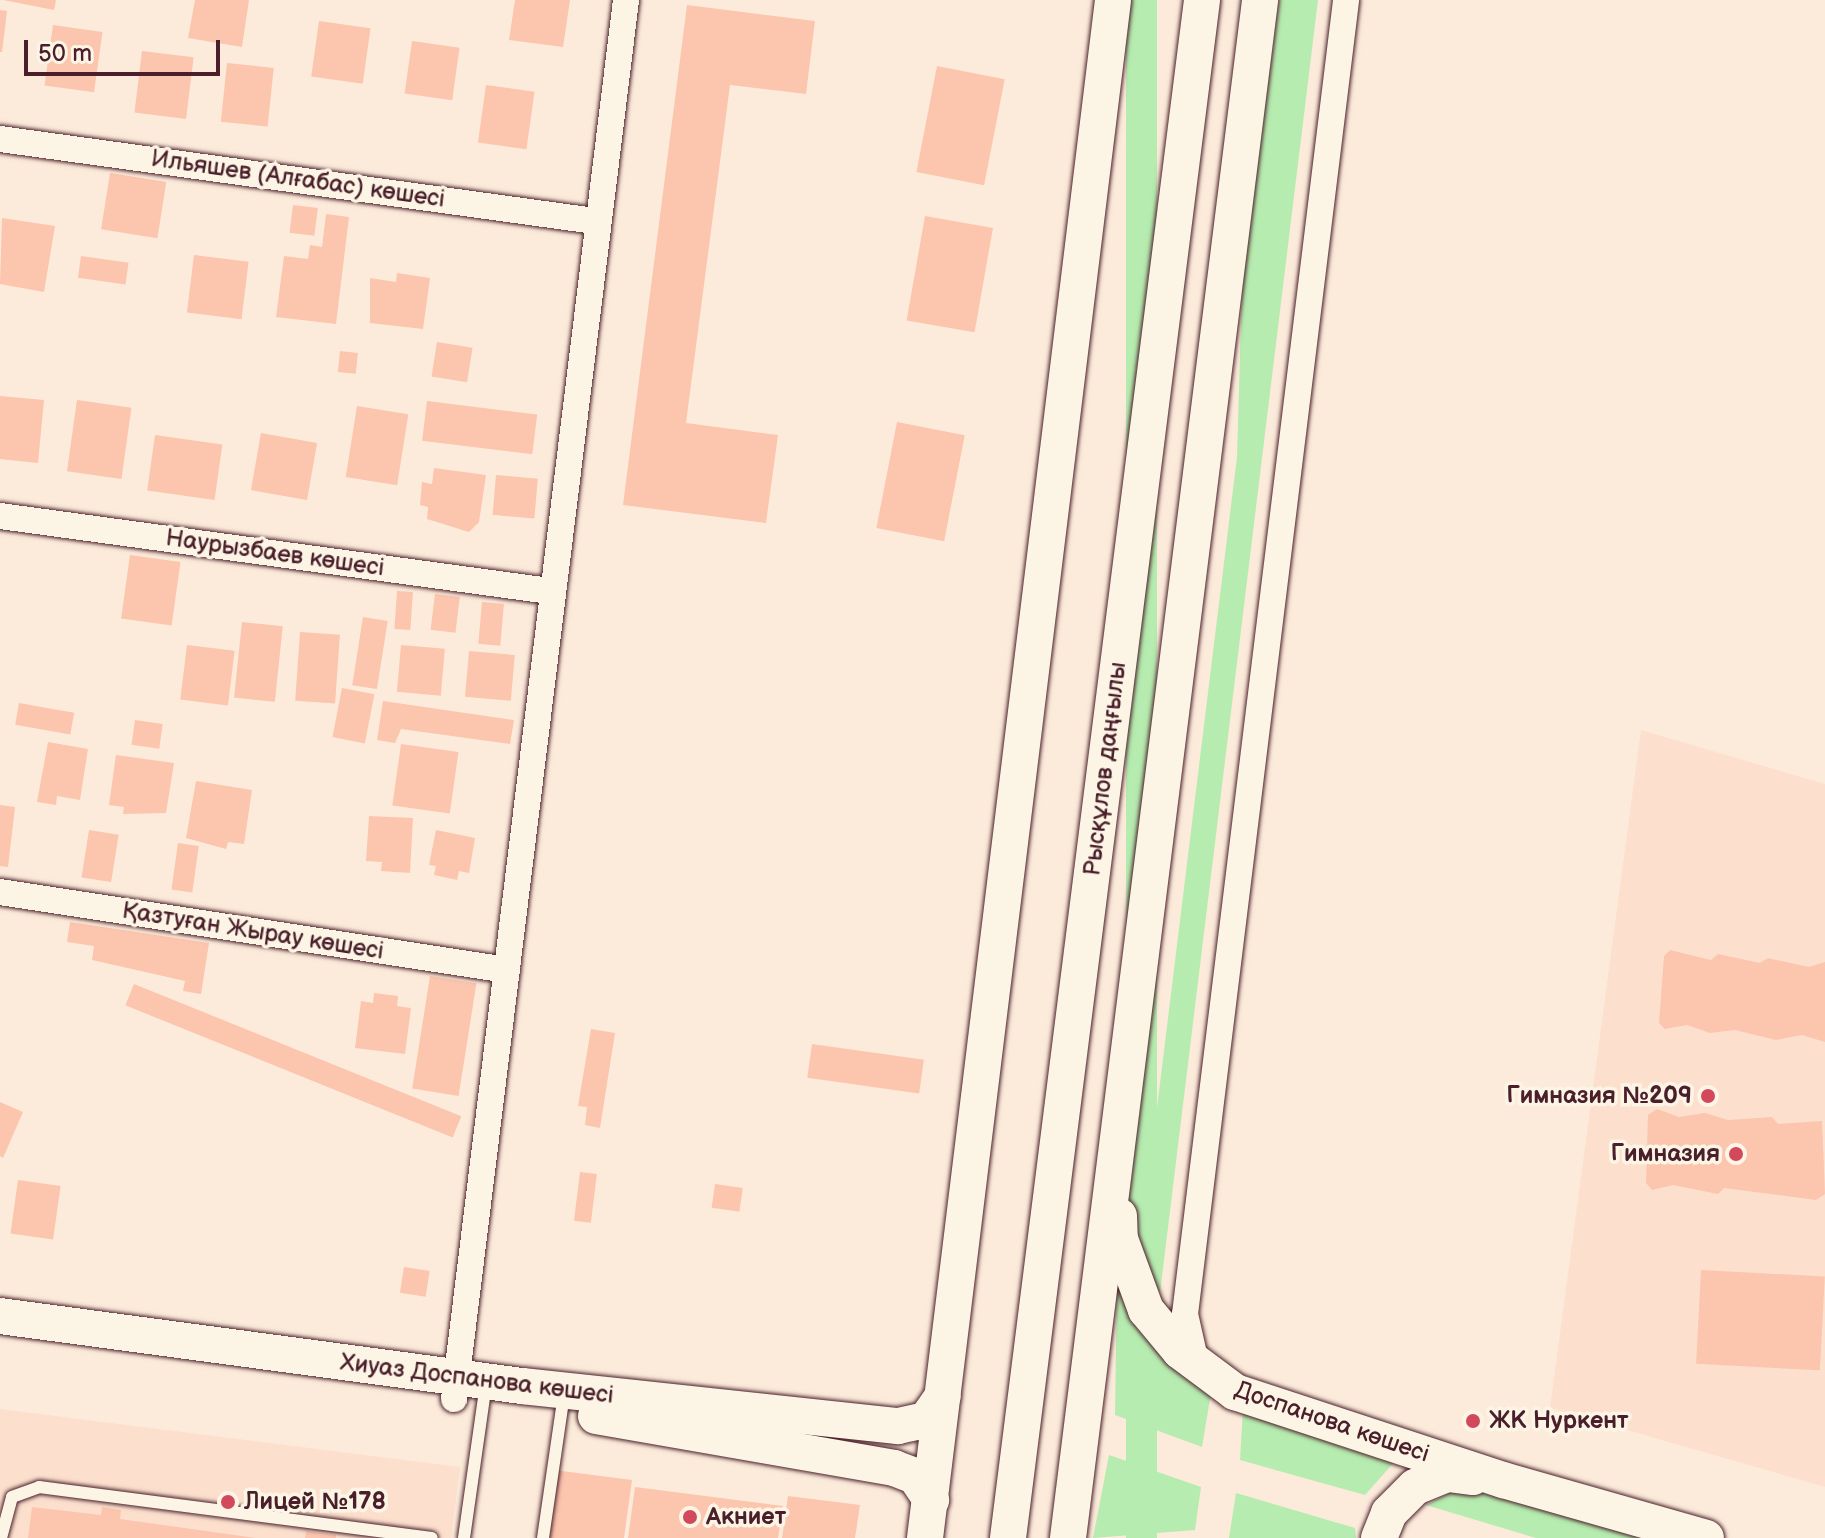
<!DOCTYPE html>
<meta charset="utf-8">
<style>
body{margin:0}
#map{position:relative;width:1825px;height:1538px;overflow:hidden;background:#fcebda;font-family:"Balsamiq Sans",sans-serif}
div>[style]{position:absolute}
.built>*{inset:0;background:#fce0cd}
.green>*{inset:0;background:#b6ecaf;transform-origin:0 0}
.building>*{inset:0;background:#fcc5ae;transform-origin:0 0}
.roads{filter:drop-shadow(0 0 2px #4a1f2b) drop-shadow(0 0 2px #4a1f2b)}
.lane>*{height:12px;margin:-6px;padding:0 6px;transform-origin:6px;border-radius:6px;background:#fcf5e5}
.street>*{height:26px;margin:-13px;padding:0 13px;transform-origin:13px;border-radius:13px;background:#fcf5e5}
.secondary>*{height:36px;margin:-18px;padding:0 18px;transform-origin:18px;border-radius:18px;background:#fcf5e5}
.dots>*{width:22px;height:22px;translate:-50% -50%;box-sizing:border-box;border:4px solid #fcf5e5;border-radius:50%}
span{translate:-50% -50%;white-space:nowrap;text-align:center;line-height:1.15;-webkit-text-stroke:7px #fcf5e5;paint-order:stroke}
.street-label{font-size:24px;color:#4a1f2b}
.poi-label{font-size:24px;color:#4a1f2b;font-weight:700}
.right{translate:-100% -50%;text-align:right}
.left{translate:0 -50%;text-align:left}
.scale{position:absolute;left:24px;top:40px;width:196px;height:36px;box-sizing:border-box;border:4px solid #4a1f2b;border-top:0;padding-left:10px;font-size:24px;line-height:28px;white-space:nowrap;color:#4a1f2b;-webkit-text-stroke:6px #fcf5e5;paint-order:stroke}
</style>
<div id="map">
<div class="built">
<i style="clip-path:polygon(1641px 730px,1825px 784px,1825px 1487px,1550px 1408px)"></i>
<i style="clip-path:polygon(0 1409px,460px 1467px,451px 1538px,0 1538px)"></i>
</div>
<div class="green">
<i style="left:1126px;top:0;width:31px;height:1550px"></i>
<i style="clip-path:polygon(1279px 0,1318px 0,1160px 1293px,1139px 1254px,1237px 457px,1242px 286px)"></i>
<i style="clip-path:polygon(1117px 1274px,1211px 1393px,1202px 1447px,1115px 1415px)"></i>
<i style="clip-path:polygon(1243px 1407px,1397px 1459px,1365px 1495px,1240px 1460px)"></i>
<i style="clip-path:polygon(1109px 1455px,1201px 1487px,1195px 1530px,1093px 1538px)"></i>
<i style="clip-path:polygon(1463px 1486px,1662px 1538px,1536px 1538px,1426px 1505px)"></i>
<i style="clip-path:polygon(1236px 1493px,1355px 1528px,1356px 1538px,1229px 1538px)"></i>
</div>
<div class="building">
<i style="clip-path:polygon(3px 0,56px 0,54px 10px)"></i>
<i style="clip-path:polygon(195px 0,249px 0,242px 47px,188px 38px)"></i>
<i style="clip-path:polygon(515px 0,570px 0,563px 47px,509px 40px)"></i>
<i style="clip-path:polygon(687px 5px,815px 21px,806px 94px,730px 85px,686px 423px,778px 435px,766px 523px,623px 505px)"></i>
<i style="clip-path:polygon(0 10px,7px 11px,2px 52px,0 52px)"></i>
<i style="left:319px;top:21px;width:52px;height:56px;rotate:8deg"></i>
<i style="left:53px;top:25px;width:50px;height:61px;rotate:8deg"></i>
<i style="left:412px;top:41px;width:48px;height:53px;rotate:8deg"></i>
<i style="left:142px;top:51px;width:52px;height:62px;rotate:7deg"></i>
<i style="left:227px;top:63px;width:47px;height:59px;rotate:6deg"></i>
<i style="left:937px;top:66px;width:69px;height:108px;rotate:11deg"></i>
<i style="left:486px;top:85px;width:49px;height:58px;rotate:8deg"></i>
<i style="left:110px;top:173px;width:57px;height:57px;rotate:9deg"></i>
<i style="left:293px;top:205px;width:25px;height:28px;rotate:7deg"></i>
<i style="clip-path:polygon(326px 214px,349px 217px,336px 324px,276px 317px,284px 256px,308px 259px,310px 245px,322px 247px)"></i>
<i style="left:925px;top:216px;width:69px;height:106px;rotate:10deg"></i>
<i style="clip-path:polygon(2px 218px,55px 226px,44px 292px,0 284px)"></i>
<i style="left:194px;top:255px;width:55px;height:58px;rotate:7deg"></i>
<i style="left:81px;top:256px;width:48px;height:22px;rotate:8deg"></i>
<i style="clip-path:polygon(397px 273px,430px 278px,423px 329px,370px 323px,370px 278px,396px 282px)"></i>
<i style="left:437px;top:342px;width:36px;height:35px;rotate:9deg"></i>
<i style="left:340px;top:351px;width:18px;height:21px;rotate:6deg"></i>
<i style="clip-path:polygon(0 396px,44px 400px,38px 463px,0 459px)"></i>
<i style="left:77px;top:400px;width:55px;height:72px;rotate:8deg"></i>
<i style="left:427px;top:401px;width:111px;height:40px;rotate:7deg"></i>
<i style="left:357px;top:406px;width:52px;height:72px;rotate:9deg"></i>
<i style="left:897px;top:422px;width:69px;height:108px;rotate:11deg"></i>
<i style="left:261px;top:433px;width:57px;height:58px;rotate:10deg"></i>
<i style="left:155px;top:435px;width:68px;height:56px;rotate:8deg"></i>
<i style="clip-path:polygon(434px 468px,486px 475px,479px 522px,469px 532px,427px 519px,428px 507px,420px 505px,422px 482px,432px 484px)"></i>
<i style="left:496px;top:475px;width:42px;height:40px;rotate:5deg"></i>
<i style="left:130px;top:555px;width:51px;height:64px;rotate:8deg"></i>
<i style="left:397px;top:591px;width:16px;height:38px;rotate:4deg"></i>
<i style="left:435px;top:594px;width:25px;height:36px;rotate:7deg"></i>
<i style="left:482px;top:602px;width:22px;height:42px;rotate:5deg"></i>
<i style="left:363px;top:617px;width:25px;height:69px;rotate:9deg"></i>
<i style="left:242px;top:622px;width:41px;height:76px;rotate:6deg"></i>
<i style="left:300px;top:632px;width:40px;height:69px;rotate:4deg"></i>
<i style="left:187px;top:645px;width:48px;height:55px;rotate:7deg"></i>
<i style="left:401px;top:645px;width:44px;height:47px;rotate:5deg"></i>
<i style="left:469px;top:651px;width:46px;height:46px;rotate:5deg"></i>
<i style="left:342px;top:688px;width:33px;height:50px;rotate:11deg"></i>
<i style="clip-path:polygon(383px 701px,514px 720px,510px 744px,401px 729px,395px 743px,377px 740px)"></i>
<i style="left:19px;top:703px;width:56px;height:22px;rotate:10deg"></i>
<i style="left:135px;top:720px;width:28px;height:25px;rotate:8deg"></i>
<i style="clip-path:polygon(48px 742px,88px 749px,80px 800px,57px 796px,56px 805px,37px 802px)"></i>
<i style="left:401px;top:744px;width:58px;height:62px;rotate:8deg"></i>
<i style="clip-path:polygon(116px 755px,174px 763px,166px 813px,123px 814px,124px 807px,109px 805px)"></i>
<i style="clip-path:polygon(196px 781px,252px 790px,244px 844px,228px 842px,226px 849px,186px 838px)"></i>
<i style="clip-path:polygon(0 805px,15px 807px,8px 867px,0 866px)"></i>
<i style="clip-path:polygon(369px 816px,413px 818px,410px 873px,381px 871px,382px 862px,366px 861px)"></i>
<i style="left:89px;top:830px;width:30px;height:48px;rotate:9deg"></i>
<i style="clip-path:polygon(436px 830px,475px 838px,469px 873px,459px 871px,457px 880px,434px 875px,436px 866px,429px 865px)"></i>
<i style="left:178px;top:843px;width:21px;height:47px;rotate:8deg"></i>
<i style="clip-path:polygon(70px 922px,209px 943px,201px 994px,183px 991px,185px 981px,92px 960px,94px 946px,67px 942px)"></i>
<i style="clip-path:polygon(1670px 950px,1711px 960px,1718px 954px,1760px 963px,1768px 958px,1809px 967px,1825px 962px,1825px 1042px,1802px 1035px,1776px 1040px,1735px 1030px,1710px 1033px,1687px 1025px,1665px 1029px,1659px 1023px,1664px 956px)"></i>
<i style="left:430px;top:976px;width:47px;height:114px;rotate:9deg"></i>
<i style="left:134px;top:984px;width:353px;height:23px;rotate:22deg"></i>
<i style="clip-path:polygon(374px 993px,398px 996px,397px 1006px,411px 1008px,405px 1054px,355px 1048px,361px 1001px,373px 1003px)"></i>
<i style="clip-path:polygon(591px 1029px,615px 1033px,600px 1128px,585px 1125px,587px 1107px,578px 1106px)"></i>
<i style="left:812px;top:1044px;width:113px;height:34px;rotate:8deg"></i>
<i style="clip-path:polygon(0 1102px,23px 1112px,3px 1158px,0 1156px)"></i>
<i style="clip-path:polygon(1657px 1109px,1679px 1117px,1705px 1113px,1728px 1120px,1772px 1117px,1778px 1124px,1822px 1121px,1825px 1194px,1816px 1200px,1724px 1188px,1718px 1194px,1673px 1185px,1652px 1190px,1646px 1183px,1648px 1115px)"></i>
<i style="left:580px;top:1172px;width:17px;height:49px;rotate:7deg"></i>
<i style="left:18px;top:1180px;width:43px;height:54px;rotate:8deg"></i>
<i style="left:715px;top:1184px;width:28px;height:24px;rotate:8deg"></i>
<i style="left:404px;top:1267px;width:26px;height:26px;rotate:9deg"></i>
<i style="left:1701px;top:1270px;width:124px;height:94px;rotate:3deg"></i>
<i style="clip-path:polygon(554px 1470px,632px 1480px,624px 1538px,546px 1538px)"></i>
<i style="clip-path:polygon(635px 1487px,783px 1506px,778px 1538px,628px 1538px)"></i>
<i style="clip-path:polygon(788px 1496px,860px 1505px,855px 1538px,782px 1538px)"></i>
<i style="clip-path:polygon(32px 1507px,101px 1515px,102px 1507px,121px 1510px,120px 1519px,256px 1538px,28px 1538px)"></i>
<i style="clip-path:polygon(306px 1531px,336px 1535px,336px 1538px,305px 1538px)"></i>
</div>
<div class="roads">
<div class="lane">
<i style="left:1px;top:1538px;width:42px;rotate:-75deg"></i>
<i style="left:12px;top:1497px;width:29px;rotate:-20deg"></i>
<i style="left:39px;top:1487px;width:396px;rotate:7.4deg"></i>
<i style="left:464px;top:1538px;width:156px;rotate:-81.9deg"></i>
<i style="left:543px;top:1538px;width:146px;rotate:-81.7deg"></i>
</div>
<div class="street">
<i style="left:0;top:139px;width:601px;rotate:7.85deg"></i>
<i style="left:0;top:516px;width:555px;rotate:7.77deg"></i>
<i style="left:0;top:892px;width:513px;rotate:8.75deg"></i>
<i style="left:1196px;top:1363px;width:50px;rotate:-102.7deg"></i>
<i style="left:1185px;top:1314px;width:1324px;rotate:-83.01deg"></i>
<i style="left:454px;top:1399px;width:1410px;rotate:-82.99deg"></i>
</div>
<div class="secondary">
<i style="left:1119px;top:1216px;width:23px;rotate:88deg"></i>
<i style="left:1120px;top:1239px;width:76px;rotate:69.9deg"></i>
<i style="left:1146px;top:1310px;width:53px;rotate:50.3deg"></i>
<i style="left:1180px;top:1351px;width:69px;rotate:36.7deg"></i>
<i style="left:1235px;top:1392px;width:282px;rotate:18.2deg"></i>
<i style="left:1503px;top:1480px;width:211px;rotate:15.9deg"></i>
<i style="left:0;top:1316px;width:527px;rotate:7.64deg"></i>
<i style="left:522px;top:1386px;width:378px;rotate:6.1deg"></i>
<i style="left:898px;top:1426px;width:29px;rotate:-12deg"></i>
<i style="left:926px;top:1420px;width:29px;rotate:-55deg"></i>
<i style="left:596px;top:1416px;width:303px;rotate:9.9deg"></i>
<i style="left:894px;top:1468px;width:22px;rotate:21deg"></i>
<i style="left:915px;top:1476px;width:29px;rotate:56deg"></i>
<i style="left:925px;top:1538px;width:1549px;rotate:-83.03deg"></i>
<i style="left:1008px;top:1538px;width:1550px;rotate:-82.81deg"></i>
<i style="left:1068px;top:1538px;width:1550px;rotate:-82.88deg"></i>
<i style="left:1379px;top:1538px;width:27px;rotate:-68deg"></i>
<i style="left:1389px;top:1513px;width:37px;rotate:-45deg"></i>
<i style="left:1415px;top:1487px;width:35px;rotate:-22deg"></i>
<i style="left:1448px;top:1474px;width:25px;rotate:7deg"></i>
</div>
</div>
<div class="dots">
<i style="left:1708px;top:1096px;background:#d1495b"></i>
<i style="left:1736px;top:1154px;background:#d1495b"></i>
<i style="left:1473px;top:1421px;background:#d1495b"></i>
<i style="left:228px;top:1502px;background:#d1495b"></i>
<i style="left:690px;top:1517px;background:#d1495b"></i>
</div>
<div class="street-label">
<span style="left:298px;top:179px;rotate:8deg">Ильяшев (Алғабас) көшесі</span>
<span style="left:275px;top:553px;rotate:8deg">Наурызбаев көшесі</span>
<span style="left:1105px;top:769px;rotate:-83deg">Рысқұлов даңғылы</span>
<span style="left:253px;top:931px;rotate:9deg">Қазтуған Жырау көшесі</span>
<span style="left:477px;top:1379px;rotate:7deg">Хиуаз Доспанова көшесі</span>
<span style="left:1332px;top:1422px;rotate:19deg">Доспанова көшесі</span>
</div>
<div class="poi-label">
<span class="right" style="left:1692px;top:1096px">Гимназия №209</span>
<span class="right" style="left:1720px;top:1154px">Гимназия</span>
<span class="left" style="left:1489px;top:1421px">ЖК Нуркент</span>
<span class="left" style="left:244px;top:1502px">Лицей №178</span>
<span class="left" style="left:706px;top:1517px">Акниет</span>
</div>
<div class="scale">50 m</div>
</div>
